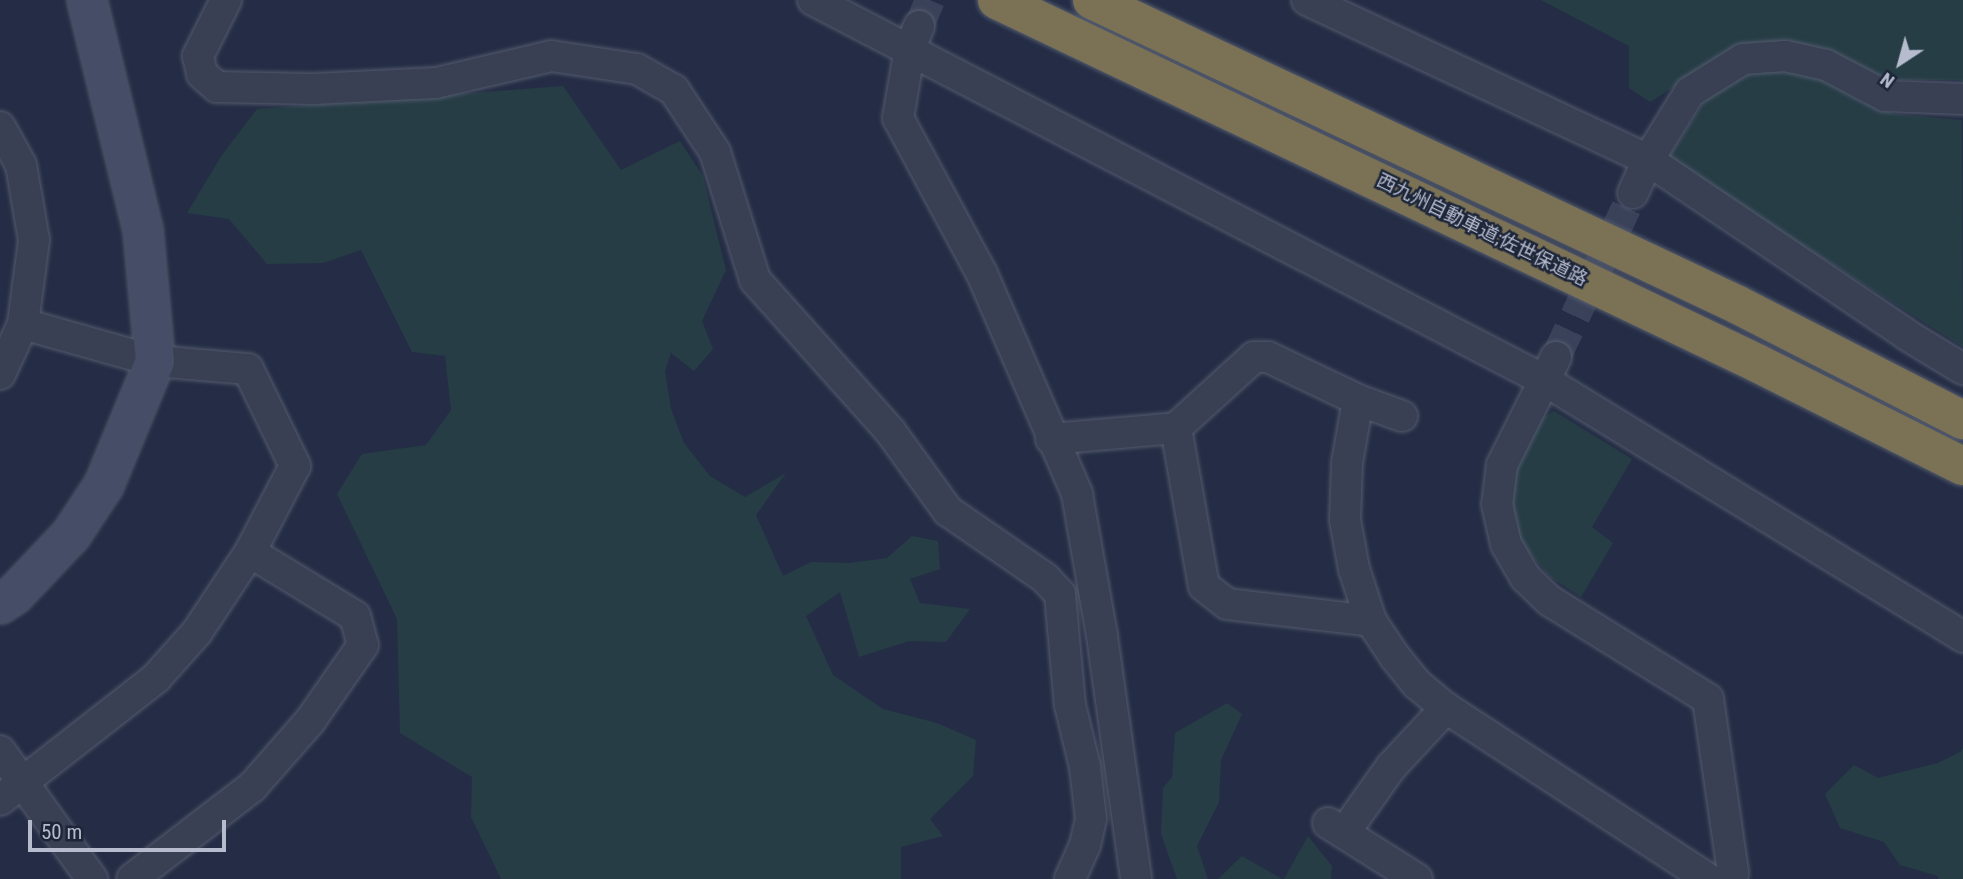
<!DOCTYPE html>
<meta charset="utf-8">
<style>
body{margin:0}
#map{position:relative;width:1963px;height:879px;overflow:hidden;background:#242d45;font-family:"Roboto Condensed","Noto Sans JP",sans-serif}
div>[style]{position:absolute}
.green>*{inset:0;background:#263d46}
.street-tunnel>*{height:30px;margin-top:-15px;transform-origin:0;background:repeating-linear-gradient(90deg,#3a425a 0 30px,transparent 0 45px)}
.roads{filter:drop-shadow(0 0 2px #545b6e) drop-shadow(0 0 2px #545b6e)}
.street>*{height:30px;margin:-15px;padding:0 15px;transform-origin:15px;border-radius:15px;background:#394054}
.secondary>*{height:38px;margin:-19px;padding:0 19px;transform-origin:19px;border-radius:19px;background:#464e67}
.highway>*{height:38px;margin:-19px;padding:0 19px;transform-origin:19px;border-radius:19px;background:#7b7255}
span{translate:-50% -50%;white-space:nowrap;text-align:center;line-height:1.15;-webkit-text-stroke:5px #1d2539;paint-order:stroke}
.street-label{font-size:19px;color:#b6bcce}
.north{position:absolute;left:1865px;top:28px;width:70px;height:70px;-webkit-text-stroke:5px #1d2539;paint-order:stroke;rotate:216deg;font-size:19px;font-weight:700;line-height:28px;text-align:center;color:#b6bcce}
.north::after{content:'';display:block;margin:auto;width:24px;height:32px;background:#b6bcce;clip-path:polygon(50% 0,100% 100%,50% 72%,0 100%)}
.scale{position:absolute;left:28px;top:820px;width:198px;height:32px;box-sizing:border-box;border:4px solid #b6bcce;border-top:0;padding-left:9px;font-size:21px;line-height:24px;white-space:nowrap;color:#b6bcce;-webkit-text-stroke:5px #1d2539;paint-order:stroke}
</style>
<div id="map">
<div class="green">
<i style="clip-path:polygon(1541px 0,1963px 0,1963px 84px,1960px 80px,1890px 80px,1816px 49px,1727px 54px,1650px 102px,1629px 88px,1629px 46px)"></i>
<i style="clip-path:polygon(1745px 69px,1812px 74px,1862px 102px,1895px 114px,1962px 120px,1963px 347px,1667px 160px,1710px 93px)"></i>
<i style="clip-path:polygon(563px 86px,621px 170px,680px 141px,703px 176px,726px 270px,702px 321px,713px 349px,694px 371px,671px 353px,665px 371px,671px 409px,684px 443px,710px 476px,745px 497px,786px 473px,756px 515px,783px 576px,811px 562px,849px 563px,887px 558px,912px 536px,938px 541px,940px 569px,910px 579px,920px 603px,970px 609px,946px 642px,909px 641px,859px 657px,840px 592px,806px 616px,833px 675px,883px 709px,937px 723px,976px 740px,973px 776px,930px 819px,943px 836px,901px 847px,901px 879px,501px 879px,471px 817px,472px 777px,400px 733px,397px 619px,337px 494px,362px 454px,426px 445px,451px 410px,445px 356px,412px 352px,361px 250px,323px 263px,267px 264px,229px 219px,187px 213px,222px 155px,257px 109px)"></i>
<i style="clip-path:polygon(1554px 411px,1632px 459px,1592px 527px,1613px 543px,1581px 597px,1550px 577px,1537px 562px,1521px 541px,1514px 519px,1511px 495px,1515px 465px,1540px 419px)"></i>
<i style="clip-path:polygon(1227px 703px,1242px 714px,1221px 760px,1219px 802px,1197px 846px,1208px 879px,1177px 879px,1161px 834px,1163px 788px,1172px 777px,1175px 733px)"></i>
<i style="clip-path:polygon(1963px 748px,1963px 879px,1938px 879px,1938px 876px,1900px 865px,1884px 842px,1840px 828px,1825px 794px,1854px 765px,1878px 778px,1938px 763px,1960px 752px)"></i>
<i style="clip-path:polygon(1308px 836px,1332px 866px,1331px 879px,1284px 879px)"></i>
<i style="clip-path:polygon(1242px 856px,1282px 879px,1218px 879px)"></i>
</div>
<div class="street-tunnel">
<i style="left:919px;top:26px;width:28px;rotate:-67deg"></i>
<i style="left:1556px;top:357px;width:181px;rotate:-64.8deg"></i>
</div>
<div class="roads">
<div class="street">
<i style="left:226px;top:0;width:63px;rotate:116.6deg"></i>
<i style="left:198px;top:56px;width:18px;rotate:77deg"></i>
<i style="left:202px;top:74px;width:20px;rotate:41deg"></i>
<i style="left:217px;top:87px;width:96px;rotate:1.2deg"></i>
<i style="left:313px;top:89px;width:123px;rotate:-2.8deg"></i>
<i style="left:436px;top:83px;width:118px;rotate:-13.2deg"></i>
<i style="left:551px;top:56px;width:87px;rotate:8.6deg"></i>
<i style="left:637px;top:69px;width:43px;rotate:29.6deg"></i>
<i style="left:674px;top:90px;width:74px;rotate:56.5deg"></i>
<i style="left:715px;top:152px;width:134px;rotate:72.6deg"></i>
<i style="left:755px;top:280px;width:203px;rotate:48.2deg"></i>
<i style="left:890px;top:431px;width:99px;rotate:54.1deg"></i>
<i style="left:948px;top:511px;width:118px;rotate:34.6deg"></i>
<i style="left:1045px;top:578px;width:22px;rotate:47deg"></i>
<i style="left:1060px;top:594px;width:111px;rotate:84.9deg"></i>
<i style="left:1070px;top:705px;width:64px;rotate:76.4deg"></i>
<i style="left:1085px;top:767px;width:52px;rotate:83.4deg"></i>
<i style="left:1091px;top:819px;width:27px;rotate:103deg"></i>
<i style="left:1085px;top:845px;width:37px;rotate:114deg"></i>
<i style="left:813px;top:0;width:824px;rotate:27.47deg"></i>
<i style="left:1544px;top:380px;width:492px;rotate:31.5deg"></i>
<i style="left:1307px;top:0;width:377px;rotate:25.1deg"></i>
<i style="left:1648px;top:160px;width:313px;rotate:34deg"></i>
<i style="left:1907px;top:335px;width:66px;rotate:31.3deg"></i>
<i style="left:919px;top:26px;width:24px;rotate:112deg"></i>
<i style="left:910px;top:48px;width:71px;rotate:99.7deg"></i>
<i style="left:898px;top:118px;width:177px;rotate:61.7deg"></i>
<i style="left:982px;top:274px;width:240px;rotate:66.6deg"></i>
<i style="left:1077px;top:494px;width:144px;rotate:80deg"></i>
<i style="left:1102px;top:636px;width:245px;rotate:82deg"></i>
<i style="left:0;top:127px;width:43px;rotate:61.1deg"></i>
<i style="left:21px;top:165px;width:76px;rotate:80.2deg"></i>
<i style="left:34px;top:240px;width:85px;rotate:97.5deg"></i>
<i style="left:23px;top:324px;width:55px;rotate:114.7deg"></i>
<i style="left:1633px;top:193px;width:36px;rotate:-66deg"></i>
<i style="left:1648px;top:160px;width:80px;rotate:-58.3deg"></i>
<i style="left:1690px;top:92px;width:62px;rotate:-31.9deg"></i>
<i style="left:1743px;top:59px;width:42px;rotate:-4.1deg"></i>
<i style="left:1785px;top:56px;width:42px;rotate:12.4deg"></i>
<i style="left:1826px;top:65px;width:67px;rotate:27.7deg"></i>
<i style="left:1885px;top:96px;width:78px;rotate:2.2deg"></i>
<i style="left:23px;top:324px;width:137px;rotate:15.7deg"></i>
<i style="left:155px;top:361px;width:93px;rotate:4.9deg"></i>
<i style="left:248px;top:369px;width:108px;rotate:64.1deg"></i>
<i style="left:295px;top:466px;width:97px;rotate:117.6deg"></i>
<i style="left:250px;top:552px;width:123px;rotate:31.4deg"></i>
<i style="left:355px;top:616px;width:30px;rotate:75deg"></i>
<i style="left:363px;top:645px;width:93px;rotate:124.9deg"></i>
<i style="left:310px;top:721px;width:88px;rotate:131.3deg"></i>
<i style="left:252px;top:787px;width:151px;rotate:142.5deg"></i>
<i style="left:1556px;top:357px;width:121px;rotate:116.6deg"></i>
<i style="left:1502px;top:465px;width:39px;rotate:97deg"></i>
<i style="left:1497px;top:504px;width:41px;rotate:77.3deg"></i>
<i style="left:1506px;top:544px;width:39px;rotate:60deg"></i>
<i style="left:1526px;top:578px;width:33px;rotate:44deg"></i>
<i style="left:1550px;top:601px;width:186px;rotate:31.8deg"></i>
<i style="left:1708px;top:699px;width:176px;rotate:81.8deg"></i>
<i style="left:1733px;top:873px;width:7px;rotate:117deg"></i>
<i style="left:1358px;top:400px;width:64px;rotate:99.9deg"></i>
<i style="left:1347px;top:463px;width:57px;rotate:92deg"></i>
<i style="left:1345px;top:520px;width:50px;rotate:79.6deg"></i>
<i style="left:1354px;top:569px;width:55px;rotate:71.9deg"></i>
<i style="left:1371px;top:621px;width:43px;rotate:56.3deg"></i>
<i style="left:1395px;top:657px;width:35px;rotate:51deg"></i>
<i style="left:1417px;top:684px;width:38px;rotate:40deg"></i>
<i style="left:1446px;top:708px;width:313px;rotate:33.1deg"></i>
<i style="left:1176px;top:428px;width:160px;rotate:80deg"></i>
<i style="left:1204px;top:586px;width:29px;rotate:38deg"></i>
<i style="left:1227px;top:604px;width:145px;rotate:6.7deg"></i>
<i style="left:1051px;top:439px;width:125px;rotate:-5deg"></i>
<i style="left:1176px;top:428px;width:105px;rotate:-42.3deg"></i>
<i style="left:1254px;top:357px;width:14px"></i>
<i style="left:1268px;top:357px;width:100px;rotate:25.5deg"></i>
<i style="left:1358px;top:400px;width:47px;rotate:20deg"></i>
<i style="left:0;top:751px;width:158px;rotate:54.3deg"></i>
<i style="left:0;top:800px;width:198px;rotate:-38deg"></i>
<i style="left:156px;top:678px;width:62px;rotate:-48.3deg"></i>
<i style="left:197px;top:632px;width:96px;rotate:-56.5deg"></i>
<i style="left:1328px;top:823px;width:105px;rotate:32.2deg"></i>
<i style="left:1344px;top:833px;width:81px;rotate:-54.5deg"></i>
<i style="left:1391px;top:767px;width:81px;rotate:-47deg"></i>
</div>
<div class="secondary">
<i style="left:0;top:604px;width:17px;rotate:-33deg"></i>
<i style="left:14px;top:595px;width:83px;rotate:-46.5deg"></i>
<i style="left:71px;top:535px;width:60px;rotate:-56.6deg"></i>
<i style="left:104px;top:485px;width:134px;rotate:-67.6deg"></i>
<i style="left:155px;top:361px;width:132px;rotate:-95.2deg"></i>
<i style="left:143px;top:230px;width:237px;rotate:-103.7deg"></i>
</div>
<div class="highway">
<i style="left:997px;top:0;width:842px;rotate:25.53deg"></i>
<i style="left:1757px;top:363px;width:230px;rotate:26.6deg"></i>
<i style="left:1092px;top:0;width:714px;rotate:25.27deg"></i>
<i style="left:1738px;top:305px;width:253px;rotate:27.1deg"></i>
</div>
</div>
<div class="street-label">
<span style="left:1482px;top:230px;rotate:26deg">西九州自動車道;佐世保道路</span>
</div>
<div class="north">N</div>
<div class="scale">50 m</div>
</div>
